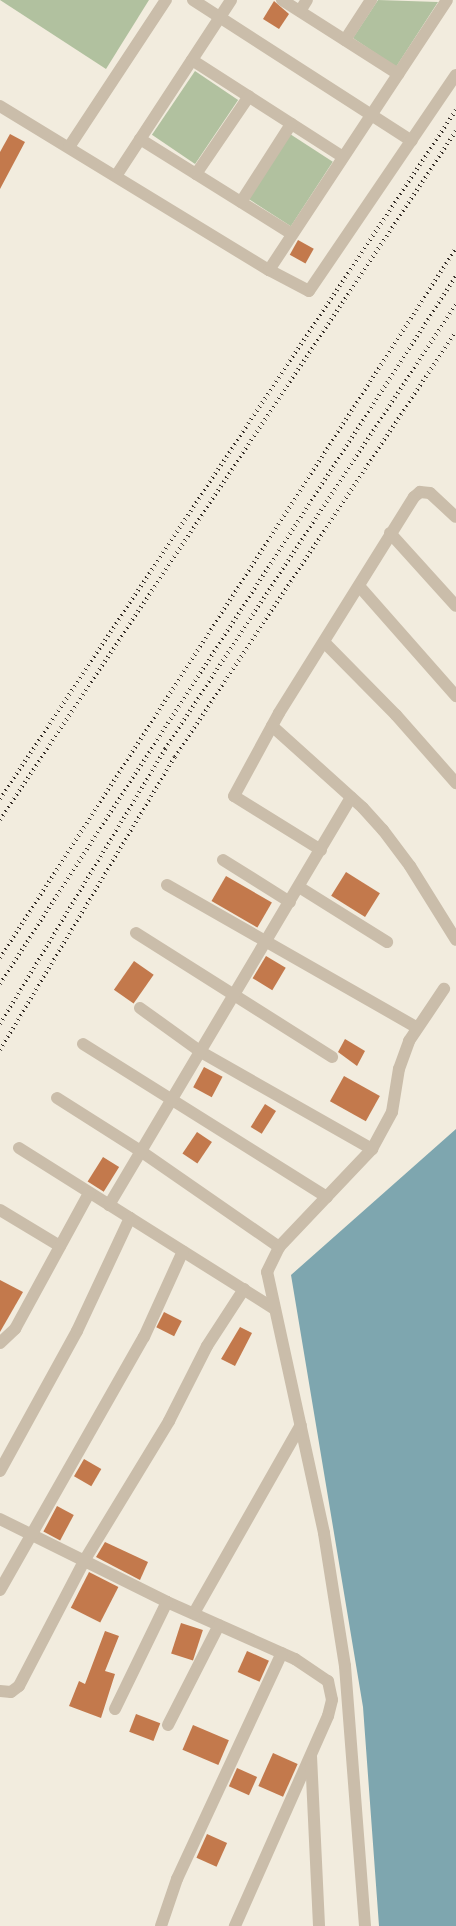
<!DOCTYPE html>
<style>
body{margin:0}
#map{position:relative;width:456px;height:1926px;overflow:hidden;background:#f2ecde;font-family:"Exo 2",sans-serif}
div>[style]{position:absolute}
.green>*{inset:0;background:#b1c19f;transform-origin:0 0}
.water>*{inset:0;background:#7ea6af}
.building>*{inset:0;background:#c3794c;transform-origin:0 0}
.minor>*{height:12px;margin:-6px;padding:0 6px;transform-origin:6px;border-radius:6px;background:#cabdaa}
.rail>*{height:4px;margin-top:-2px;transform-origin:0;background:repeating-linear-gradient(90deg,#38302a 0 1px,transparent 0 5px)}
span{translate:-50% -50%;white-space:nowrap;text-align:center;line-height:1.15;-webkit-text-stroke:5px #faf5eb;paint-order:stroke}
</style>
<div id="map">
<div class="green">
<i style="clip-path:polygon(0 0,149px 0,106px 69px)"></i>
<i style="clip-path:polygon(378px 0,438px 2px,396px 67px,353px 38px)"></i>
<i style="left:195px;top:71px;width:52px;height:77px;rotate:34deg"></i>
<i style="left:290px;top:134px;width:51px;height:77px;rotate:33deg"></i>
</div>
<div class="water">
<i style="clip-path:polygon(456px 1129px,456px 1926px,379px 1926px,363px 1707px,291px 1275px)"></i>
</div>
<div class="building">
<i style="clip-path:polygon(274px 1px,289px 14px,279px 29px,263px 19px)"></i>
<i style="clip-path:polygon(10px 134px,25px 142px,0 189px,0 152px)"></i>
<i style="left:298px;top:240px;width:18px;height:17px;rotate:29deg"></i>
<i style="left:346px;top:872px;width:40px;height:28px;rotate:32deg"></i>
<i style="left:226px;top:876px;width:53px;height:29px;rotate:30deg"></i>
<i style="left:266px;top:956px;width:23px;height:26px;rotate:31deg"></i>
<i style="left:134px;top:961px;width:24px;height:35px;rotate:35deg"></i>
<i style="clip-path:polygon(345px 1039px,365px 1051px,357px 1066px,338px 1052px)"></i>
<i style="left:204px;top:1067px;width:21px;height:23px;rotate:28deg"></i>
<i style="left:344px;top:1076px;width:41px;height:29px;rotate:29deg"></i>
<i style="left:265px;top:1104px;width:13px;height:27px;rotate:32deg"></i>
<i style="left:197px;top:1132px;width:18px;height:26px;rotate:34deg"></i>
<i style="left:103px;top:1157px;width:19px;height:29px;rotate:32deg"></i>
<i style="clip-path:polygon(0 1280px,23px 1292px,0 1332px)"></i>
<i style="left:164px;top:1312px;width:20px;height:17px;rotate:27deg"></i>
<i style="clip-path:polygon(240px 1327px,252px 1333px,235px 1366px,221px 1359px)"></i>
<i style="left:84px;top:1459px;width:20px;height:20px;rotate:30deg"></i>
<i style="left:57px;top:1506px;width:19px;height:29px;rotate:28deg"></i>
<i style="clip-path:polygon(105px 1542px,148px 1562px,140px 1580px,96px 1557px)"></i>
<i style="left:89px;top:1572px;width:33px;height:40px;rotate:27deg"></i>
<i style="left:181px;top:1623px;width:23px;height:32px;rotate:18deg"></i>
<i style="clip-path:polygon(105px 1631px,119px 1636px,105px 1671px,115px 1674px,101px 1718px,69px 1706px,79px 1681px,85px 1684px)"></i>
<i style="left:247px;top:1651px;width:24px;height:23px;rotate:24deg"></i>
<i style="left:136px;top:1714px;width:26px;height:19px;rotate:21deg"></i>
<i style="left:193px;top:1725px;width:39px;height:27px;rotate:23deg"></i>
<i style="left:273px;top:1753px;width:27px;height:36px;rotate:24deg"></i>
<i style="left:237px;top:1768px;width:22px;height:20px;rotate:24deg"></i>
<i style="left:207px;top:1834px;width:22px;height:26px;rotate:24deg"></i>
</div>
<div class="minor">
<i style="left:193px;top:0;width:260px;rotate:32.8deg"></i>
<i style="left:282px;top:0;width:138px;rotate:32.5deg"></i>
<i style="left:300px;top:11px;width:13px;rotate:-58deg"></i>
<i style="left:345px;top:40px;width:48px;rotate:-57deg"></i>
<i style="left:192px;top:60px;width:179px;rotate:32.7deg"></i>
<i style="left:0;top:106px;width:315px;rotate:31.4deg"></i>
<i style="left:269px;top:270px;width:45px;rotate:27.7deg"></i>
<i style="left:309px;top:291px;width:261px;rotate:-55.8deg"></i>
<i style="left:140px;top:139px;width:179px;rotate:32deg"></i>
<i style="left:69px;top:147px;width:176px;rotate:-56.6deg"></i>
<i style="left:196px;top:174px;width:94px;rotate:-55.8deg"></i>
<i style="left:116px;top:176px;width:210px;rotate:-56.8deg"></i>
<i style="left:241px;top:202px;width:93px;rotate:-57.3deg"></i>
<i style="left:269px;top:270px;width:323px;rotate:-56.6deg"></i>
<i style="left:390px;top:533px;width:98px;rotate:47.9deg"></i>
<i style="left:359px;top:586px;width:147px;rotate:48.6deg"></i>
<i style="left:324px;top:642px;width:103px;rotate:45.4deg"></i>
<i style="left:396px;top:715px;width:91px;rotate:48.6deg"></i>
<i style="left:272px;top:726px;width:122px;rotate:42deg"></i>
<i style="left:363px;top:808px;width:30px;rotate:48deg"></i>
<i style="left:383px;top:830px;width:45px;rotate:53.1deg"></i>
<i style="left:410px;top:866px;width:87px;rotate:58.1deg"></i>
<i style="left:321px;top:850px;width:102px;rotate:-148.2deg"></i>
<i style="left:234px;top:796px;width:94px;rotate:-61.5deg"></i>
<i style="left:279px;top:713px;width:255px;rotate:-58deg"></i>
<i style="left:414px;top:497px;width:8px;rotate:-40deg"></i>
<i style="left:420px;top:492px;width:10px;rotate:6deg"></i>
<i style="left:430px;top:493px;width:35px;rotate:43deg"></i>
<i style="left:223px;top:860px;width:79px;rotate:32.1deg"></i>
<i style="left:167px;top:885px;width:287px;rotate:29.7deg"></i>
<i style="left:299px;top:887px;width:104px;rotate:32deg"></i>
<i style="left:136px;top:933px;width:232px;rotate:32.3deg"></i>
<i style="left:140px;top:1008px;width:75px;rotate:35.8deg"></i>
<i style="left:201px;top:1052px;width:197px;rotate:29.6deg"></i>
<i style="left:83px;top:1044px;width:288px;rotate:32.1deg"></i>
<i style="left:57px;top:1098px;width:101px;rotate:32.4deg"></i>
<i style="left:142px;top:1152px;width:167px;rotate:34.7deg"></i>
<i style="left:19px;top:1148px;width:300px;rotate:32.2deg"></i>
<i style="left:109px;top:1205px;width:474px;rotate:-59.3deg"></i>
<i style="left:0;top:1210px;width:70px;rotate:31deg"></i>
<i style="left:0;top:1343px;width:21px;rotate:-43deg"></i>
<i style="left:15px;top:1329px;width:155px;rotate:-61.4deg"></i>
<i style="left:0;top:1471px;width:160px;rotate:-61.2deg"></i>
<i style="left:77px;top:1331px;width:125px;rotate:-64.9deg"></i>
<i style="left:0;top:1519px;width:186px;rotate:26.4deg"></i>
<i style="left:167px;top:1602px;width:140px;rotate:24deg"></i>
<i style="left:295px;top:1659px;width:40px;rotate:34deg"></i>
<i style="left:328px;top:1681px;width:19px;rotate:78deg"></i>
<i style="left:332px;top:1700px;width:16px;rotate:104deg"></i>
<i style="left:328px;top:1716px;width:230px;rotate:113.9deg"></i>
<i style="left:0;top:1590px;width:291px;rotate:-60.4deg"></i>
<i style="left:144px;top:1337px;width:94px;rotate:-65.6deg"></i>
<i style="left:194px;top:1613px;width:216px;rotate:-60.4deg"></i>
<i style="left:0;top:1691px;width:11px;rotate:5deg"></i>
<i style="left:11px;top:1692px;width:10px;rotate:-37deg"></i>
<i style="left:19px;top:1686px;width:141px;rotate:-62.5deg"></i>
<i style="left:84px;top:1561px;width:164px;rotate:-58.7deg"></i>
<i style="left:169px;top:1421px;width:84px;rotate:-63.1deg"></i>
<i style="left:207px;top:1346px;width:68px;rotate:-57deg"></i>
<i style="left:115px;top:1709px;width:119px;rotate:-64.1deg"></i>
<i style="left:168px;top:1725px;width:112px;rotate:-63deg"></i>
<i style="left:311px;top:1756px;width:170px;rotate:87.3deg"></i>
<i style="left:161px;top:1926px;width:50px;rotate:-71.2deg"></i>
<i style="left:177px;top:1879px;width:249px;rotate:-65.1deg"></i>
<i style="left:365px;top:1926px;width:261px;rotate:-94.4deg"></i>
<i style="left:345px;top:1666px;width:135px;rotate:-99deg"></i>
<i style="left:324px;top:1533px;width:267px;rotate:-102.3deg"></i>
<i style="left:267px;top:1272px;width:28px;rotate:-64deg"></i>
<i style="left:279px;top:1247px;width:135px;rotate:-46.5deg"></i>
<i style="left:372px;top:1149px;width:42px;rotate:-61.6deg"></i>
<i style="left:392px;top:1112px;width:44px;rotate:-80.8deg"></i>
<i style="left:399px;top:1069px;width:30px;rotate:-70deg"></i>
<i style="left:409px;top:1041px;width:63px;rotate:-56.1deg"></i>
</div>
<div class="rail">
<i style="left:0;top:799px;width:826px;rotate:-56.5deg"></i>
<i style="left:0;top:820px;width:826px;rotate:-56.5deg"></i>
<i style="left:0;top:958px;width:844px;rotate:-57.29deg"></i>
<i style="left:0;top:984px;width:842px;rotate:-57.22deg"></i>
<i style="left:0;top:1024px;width:321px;rotate:-59deg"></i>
<i style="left:165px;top:749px;width:532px;rotate:-56.82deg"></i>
<i style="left:0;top:1050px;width:341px;rotate:-59.2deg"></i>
<i style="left:175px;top:757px;width:510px;rotate:-56.59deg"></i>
</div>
</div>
